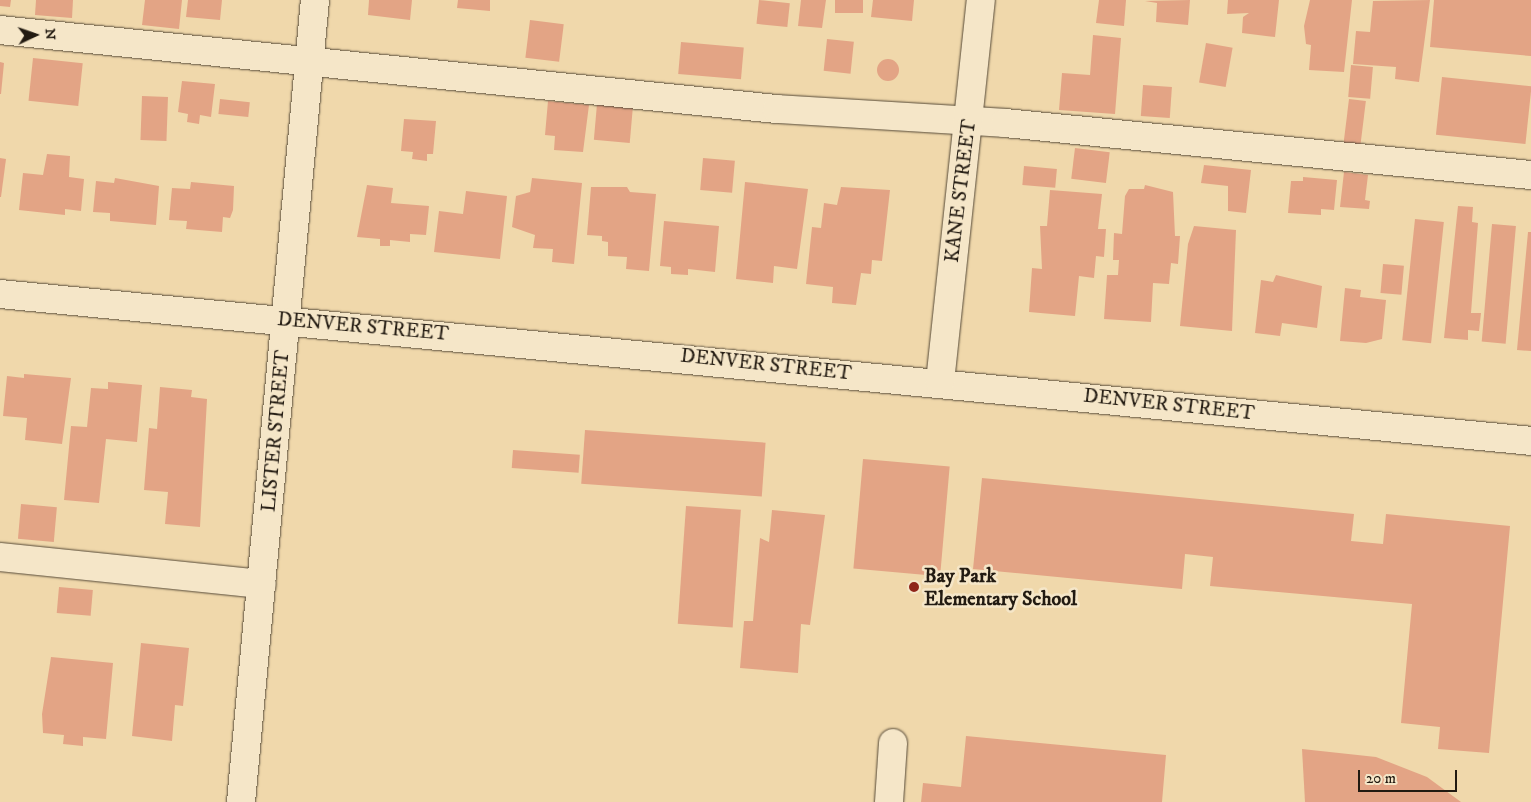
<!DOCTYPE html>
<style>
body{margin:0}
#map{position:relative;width:1531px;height:802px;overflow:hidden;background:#f0d8ab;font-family:"IM FELL DW Pica",serif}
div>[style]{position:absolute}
.building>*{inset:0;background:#e3a485;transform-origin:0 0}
.round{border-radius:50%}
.roads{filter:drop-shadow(0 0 1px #564a38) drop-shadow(0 0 1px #564a38)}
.minor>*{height:28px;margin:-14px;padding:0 14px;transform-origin:14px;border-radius:14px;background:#f5e6c8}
.dots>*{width:14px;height:14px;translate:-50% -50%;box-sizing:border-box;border:2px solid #f5e6c8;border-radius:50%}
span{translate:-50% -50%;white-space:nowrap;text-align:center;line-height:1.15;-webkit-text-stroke:5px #f5e6c8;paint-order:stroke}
.street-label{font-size:20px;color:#221a11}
.poi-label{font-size:20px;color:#221a11;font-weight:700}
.left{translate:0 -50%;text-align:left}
.north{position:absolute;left:10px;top:10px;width:50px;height:50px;-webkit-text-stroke:4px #f5e6c8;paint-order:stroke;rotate:87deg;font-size:14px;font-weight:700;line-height:20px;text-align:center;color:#221a11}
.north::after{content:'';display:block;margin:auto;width:18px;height:22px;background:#221a11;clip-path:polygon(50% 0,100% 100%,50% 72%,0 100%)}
.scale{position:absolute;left:1358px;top:770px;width:99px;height:22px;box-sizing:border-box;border:2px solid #221a11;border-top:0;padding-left:6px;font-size:15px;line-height:18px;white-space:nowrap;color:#221a11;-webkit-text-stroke:4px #f5e6c8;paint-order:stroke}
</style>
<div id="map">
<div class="building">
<i style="clip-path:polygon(0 0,11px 0,10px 7px,0 6px)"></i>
<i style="clip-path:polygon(36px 0,73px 0,72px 18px,35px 15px)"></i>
<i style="clip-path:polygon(145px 0,182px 0,179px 29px,142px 25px)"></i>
<i style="clip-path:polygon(188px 0,222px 0,220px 20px,186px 17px)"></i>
<i style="clip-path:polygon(369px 0,412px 0,410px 20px,368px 15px)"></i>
<i style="clip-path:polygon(458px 0,490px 0,490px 11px,457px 8px)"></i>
<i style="left:759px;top:0;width:31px;height:24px;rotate:6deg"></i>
<i style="clip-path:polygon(801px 0,826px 0,822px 28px,798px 26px)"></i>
<i style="left:835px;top:0;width:28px;height:13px"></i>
<i style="clip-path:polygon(873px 0,914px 0,912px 21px,871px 17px)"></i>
<i style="clip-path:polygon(1099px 0,1126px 0,1124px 26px,1096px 23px)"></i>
<i style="clip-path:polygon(1190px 0,1188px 25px,1156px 22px,1157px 3px,1145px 1px)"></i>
<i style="clip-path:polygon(1228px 0,1279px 0,1275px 37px,1242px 33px,1243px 17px,1249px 13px,1227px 14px)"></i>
<i style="clip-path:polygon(1310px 0,1352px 0,1344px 72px,1309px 70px,1311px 45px,1306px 44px,1304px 26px)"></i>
<i style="clip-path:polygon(1430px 0,1419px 82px,1395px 79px,1396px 67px,1353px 64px,1356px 31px,1370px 32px,1373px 1px)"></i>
<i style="clip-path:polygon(1434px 0,1531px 0,1531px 56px,1430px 47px)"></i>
<i style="left:530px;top:20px;width:34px;height:38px;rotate:7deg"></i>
<i style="clip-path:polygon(1093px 35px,1121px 38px,1115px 114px,1059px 110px,1062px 73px,1090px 75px)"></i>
<i style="left:827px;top:39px;width:27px;height:32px;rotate:6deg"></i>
<i style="left:681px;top:42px;width:63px;height:32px;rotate:5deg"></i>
<i style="left:1206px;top:43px;width:27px;height:40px;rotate:10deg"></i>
<i style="left:33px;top:58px;width:50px;height:43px;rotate:6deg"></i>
<i class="round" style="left:877px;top:59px;width:22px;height:22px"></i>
<i style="clip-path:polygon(0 62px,4px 63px,1px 94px,0 94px)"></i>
<i style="left:1351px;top:65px;width:22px;height:32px;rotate:5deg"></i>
<i style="left:1442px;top:77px;width:90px;height:58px;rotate:6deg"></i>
<i style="clip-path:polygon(182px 81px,215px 84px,211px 117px,200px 115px,199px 124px,187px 122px,188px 114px,178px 112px)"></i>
<i style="left:1143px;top:85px;width:29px;height:31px;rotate:4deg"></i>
<i style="left:142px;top:96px;width:26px;height:44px;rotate:2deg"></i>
<i style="left:220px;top:99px;width:30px;height:15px;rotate:6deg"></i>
<i style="left:1349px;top:99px;width:17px;height:48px;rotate:7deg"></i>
<i style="clip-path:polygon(548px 101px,589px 105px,583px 152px,554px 150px,555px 136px,545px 135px)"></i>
<i style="left:597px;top:104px;width:36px;height:36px;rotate:5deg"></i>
<i style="clip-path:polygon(404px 119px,436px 121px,433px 154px,427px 154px,427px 161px,412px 159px,413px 152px,401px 151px)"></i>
<i style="left:1075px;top:148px;width:35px;height:31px;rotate:7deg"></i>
<i style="clip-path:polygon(47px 154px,70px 156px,69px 177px,84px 179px,81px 211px,65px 209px,65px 215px,19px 210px,23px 173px,43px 175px)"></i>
<i style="clip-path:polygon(0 158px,6px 159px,1px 197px,0 197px)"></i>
<i style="left:703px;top:158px;width:32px;height:32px;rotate:5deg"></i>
<i style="clip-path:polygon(1204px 165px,1251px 170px,1246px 213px,1228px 211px,1228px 186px,1201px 183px)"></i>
<i style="left:1024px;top:166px;width:33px;height:19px;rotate:5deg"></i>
<i style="clip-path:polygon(1344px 172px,1368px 175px,1365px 200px,1370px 201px,1369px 209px,1340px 207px)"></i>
<i style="clip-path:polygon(1303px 177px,1337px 180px,1334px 210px,1321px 209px,1321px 215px,1288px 213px,1291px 181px,1303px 181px)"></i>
<i style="clip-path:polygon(115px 178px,159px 186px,156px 225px,110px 221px,110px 213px,93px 212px,96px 181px,114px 183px)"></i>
<i style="clip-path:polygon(532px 178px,582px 183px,574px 264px,552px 262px,553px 249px,533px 248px,535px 235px,512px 227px,516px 196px,530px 192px)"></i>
<i style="clip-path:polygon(191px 182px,234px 186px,233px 210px,230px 218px,223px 217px,222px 232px,186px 229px,187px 221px,169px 220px,172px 188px,190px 189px)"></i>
<i style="clip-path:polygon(745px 182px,808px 189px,797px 269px,774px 266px,773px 283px,736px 279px)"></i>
<i style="clip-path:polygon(367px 185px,393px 188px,391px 203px,429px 206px,426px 235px,410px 234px,410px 242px,390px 240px,390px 246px,380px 246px,380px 239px,357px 237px)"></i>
<i style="clip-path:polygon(1145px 185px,1173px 192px,1175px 236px,1180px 236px,1178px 264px,1171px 263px,1169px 284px,1153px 283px,1151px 322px,1104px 319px,1107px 275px,1118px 275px,1119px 260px,1113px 260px,1114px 233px,1122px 234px,1125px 196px,1129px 189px,1144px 189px)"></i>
<i style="clip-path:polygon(591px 187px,627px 187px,630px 192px,656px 194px,649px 271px,626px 269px,627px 257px,608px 256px,608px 242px,602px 241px,602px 236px,587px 235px)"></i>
<i style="clip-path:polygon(841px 187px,890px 190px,882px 261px,872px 260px,871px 274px,861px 273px,856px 305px,832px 303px,833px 287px,806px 284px,812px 227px,821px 228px,824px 203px,837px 205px)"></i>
<i style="clip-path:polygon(1050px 190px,1102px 194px,1098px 229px,1106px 229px,1104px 257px,1096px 256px,1094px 278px,1079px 276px,1075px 316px,1029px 312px,1032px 268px,1042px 269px,1040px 226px,1047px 226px)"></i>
<i style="clip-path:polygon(466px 191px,507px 196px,500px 259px,434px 252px,439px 211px,463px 214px)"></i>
<i style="clip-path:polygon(1458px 206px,1473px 207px,1472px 222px,1478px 223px,1471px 313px,1481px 313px,1479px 331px,1468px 330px,1468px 340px,1444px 338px)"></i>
<i style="left:1415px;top:219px;width:29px;height:122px;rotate:6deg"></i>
<i style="clip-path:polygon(664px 221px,719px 226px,715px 272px,688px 269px,688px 275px,671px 274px,671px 267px,660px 266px)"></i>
<i style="left:1492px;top:224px;width:24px;height:118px;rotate:5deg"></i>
<i style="clip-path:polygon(1194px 226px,1236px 230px,1232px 331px,1180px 326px,1188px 244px)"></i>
<i style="clip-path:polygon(1528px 232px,1531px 232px,1531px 351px,1517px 350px)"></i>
<i style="left:1383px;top:264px;width:21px;height:29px;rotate:5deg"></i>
<i style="clip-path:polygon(1276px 275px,1322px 286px,1317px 328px,1282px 323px,1280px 336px,1255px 333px,1261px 280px,1273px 282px)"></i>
<i style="clip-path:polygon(1345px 288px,1361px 290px,1360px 297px,1386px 300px,1382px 339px,1366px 343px,1340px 341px)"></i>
<i style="clip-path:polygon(24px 374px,71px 378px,62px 444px,25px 440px,27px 418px,3px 416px,7px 376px,24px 378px)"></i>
<i style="clip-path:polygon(108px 382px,142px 385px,137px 442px,106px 439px,99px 503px,64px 500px,71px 426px,87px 427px,91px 388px,108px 389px)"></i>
<i style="clip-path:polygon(160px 387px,192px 390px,191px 397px,207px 399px,200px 527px,165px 524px,168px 492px,144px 490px,149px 428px,157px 429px)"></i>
<i style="left:585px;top:430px;width:181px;height:54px;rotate:4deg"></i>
<i style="left:513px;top:450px;width:67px;height:18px;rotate:4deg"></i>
<i style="left:863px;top:459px;width:87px;height:110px;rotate:5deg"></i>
<i style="clip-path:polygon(982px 478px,1354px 514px,1351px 541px,1383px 544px,1386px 514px,1510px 526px,1489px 753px,1438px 749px,1440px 727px,1401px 723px,1412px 604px,1210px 586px,1213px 557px,1185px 554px,1182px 589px,973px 569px)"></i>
<i style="left:21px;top:504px;width:36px;height:35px;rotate:5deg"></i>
<i style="left:686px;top:506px;width:55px;height:118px;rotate:4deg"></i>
<i style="clip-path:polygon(772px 510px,825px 515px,810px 625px,801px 624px,798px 673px,740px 668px,744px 621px,753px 621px,760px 538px,769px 542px)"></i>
<i style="left:59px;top:587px;width:34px;height:26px;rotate:5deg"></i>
<i style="clip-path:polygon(141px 643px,189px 648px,183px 706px,175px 705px,172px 741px,132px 736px)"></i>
<i style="clip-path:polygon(51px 657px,113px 663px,106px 739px,83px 737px,83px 746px,63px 744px,64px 735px,43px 733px,42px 714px)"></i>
<i style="clip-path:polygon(966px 736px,1166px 755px,1162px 802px,921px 802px,923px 783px,961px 787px)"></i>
<i style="clip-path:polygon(1302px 749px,1376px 757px,1427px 777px,1461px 802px,1305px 802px)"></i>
</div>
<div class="roads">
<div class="minor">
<i style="left:0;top:30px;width:781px;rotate:5.81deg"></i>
<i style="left:777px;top:109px;width:228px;rotate:3.5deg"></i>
<i style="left:1005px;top:123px;width:529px;rotate:5.65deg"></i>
<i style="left:0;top:294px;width:1538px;rotate:5.48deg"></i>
<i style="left:940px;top:382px;width:384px;rotate:-83.9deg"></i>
<i style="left:0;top:557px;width:263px;rotate:5.9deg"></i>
<i style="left:241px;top:802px;width:805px;rotate:-84.73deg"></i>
<i style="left:889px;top:802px;width:59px;rotate:-86.1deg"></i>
</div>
</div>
<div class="dots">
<i style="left:914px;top:587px;background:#8f2418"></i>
</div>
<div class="street-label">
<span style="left:961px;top:191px;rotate:-83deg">KANE STREET</span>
<span style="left:363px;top:327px;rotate:5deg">DENVER STREET</span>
<span style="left:766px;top:365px;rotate:6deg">DENVER STREET</span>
<span style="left:1169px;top:405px;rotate:6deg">DENVER STREET</span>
<span style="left:276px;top:431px;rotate:-85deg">LISTER STREET</span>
</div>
<div class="poi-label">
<span class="left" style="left:924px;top:588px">Bay Park<br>Elementary School</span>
</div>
<div class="north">N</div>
<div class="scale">20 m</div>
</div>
